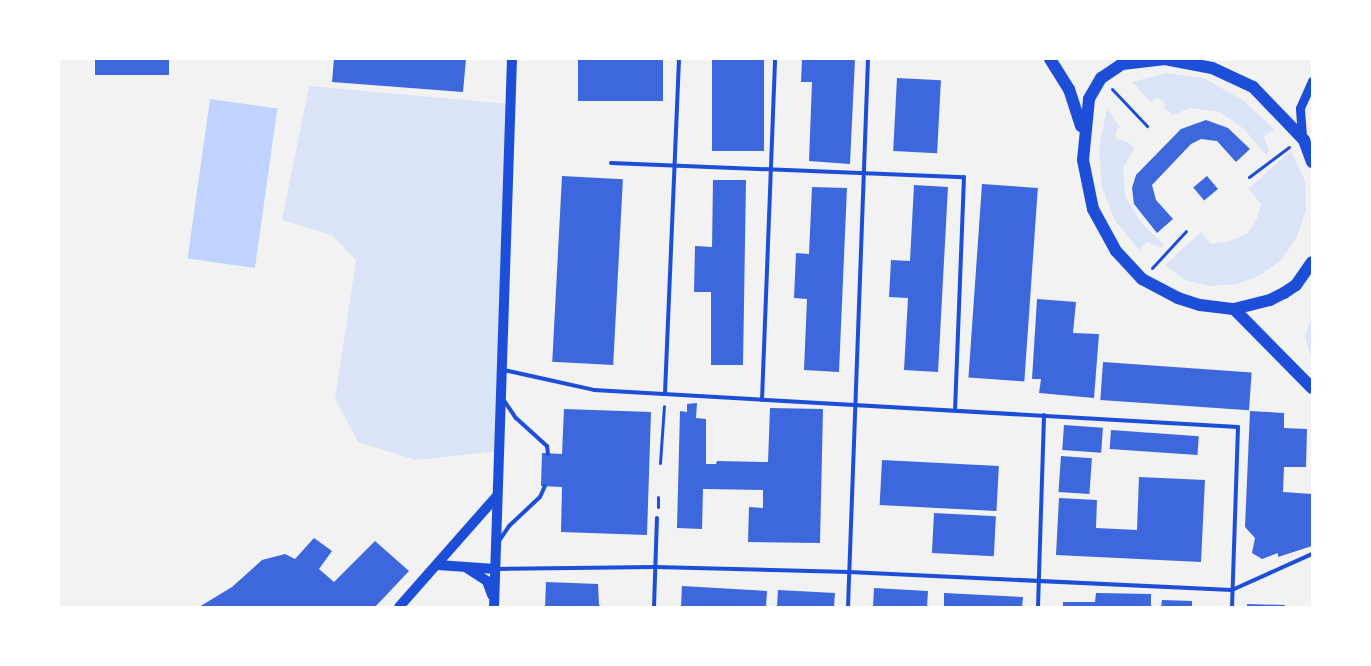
<!DOCTYPE html>
<style>
body{margin:0}
#map{position:relative;width:1371px;height:666px;overflow:hidden;background:#f2f2f2;font-family:Roboto,sans-serif}
div>[style]{position:absolute}
.green>*{inset:0;background:#dbe4f7}
.water>*{inset:0;background:#bfd3fe;transform-origin:0 0}
.building>*{inset:0;background:#3d67dc;transform-origin:0 0}
.path>*{height:3px;margin:-1.5px;padding:0 1.5px;transform-origin:1.5px;border-radius:1.5px;background:#1d4ed8}
.service>*{height:4px;margin:-2px;padding:0 2px;transform-origin:2px;border-radius:2px;background:#1d4ed8}
.tertiary>*{height:9px;margin:-4.5px;padding:0 4.5px;transform-origin:4.5px;border-radius:4.5px;background:#1d4ed8}
.secondary>*{height:10px;margin:-5px;padding:0 5px;transform-origin:5px;border-radius:5px;background:#1d4ed8}
.primary>*{height:12px;margin:-6px;padding:0 6px;transform-origin:6px;border-radius:6px;background:#1d4ed8}
span{translate:-50% -50%;white-space:nowrap;text-align:center;line-height:1.15;-webkit-text-stroke:5px #fff;paint-order:stroke}
.frame{position:absolute;inset:0;border:60px solid #fff;pointer-events:none}
</style>
<div id="map">
<div class="green">
<i style="clip-path:polygon(1166px 73px,1204px 78px,1244px 101px,1274px 129px,1264px 137px,1269px 151px,1266px 155px,1244px 129px,1220px 112px,1190px 108px,1173px 115px,1165px 109px,1164px 101px,1157px 98px,1151px 102px,1132px 82px)"></i>
<i style="clip-path:polygon(309px 86px,510px 104px,498px 451px,416px 460px,358px 442px,335px 399px,356px 260px,332px 235px,282px 220px)"></i>
<i style="clip-path:polygon(1107px 108px,1120px 127px,1116px 131px,1116px 139px,1128px 142px,1135px 149px,1123px 167px,1125px 196px,1140px 221px,1164px 245px,1161px 248px,1147px 242px,1139px 250px,1115px 221px,1102px 187px,1099px 149px)"></i>
<i style="clip-path:polygon(1291px 151px,1305px 181px,1306px 210px,1297px 237px,1282px 259px,1261px 275px,1237px 284px,1210px 286px,1185px 280px,1165px 265px,1201px 232px,1211px 244px,1230px 241px,1247px 234px,1256px 221px,1261px 204px,1248px 189px)"></i>
<i style="clip-path:polygon(1312px 315px,1312px 360px,1305px 337px)"></i>
</div>
<div class="water">
<i style="left:210px;top:99px;width:68px;height:161px;rotate:8deg"></i>
</div>
<div class="building">
<i style="left:95px;top:59px;width:74px;height:16px"></i>
<i style="clip-path:polygon(334px 59px,466px 59px,463px 92px,332px 82px)"></i>
<i style="left:578px;top:59px;width:85px;height:42px"></i>
<i style="left:712px;top:59px;width:52px;height:92px"></i>
<i style="clip-path:polygon(802px 59px,855px 59px,850px 164px,809px 161px,812px 82px,801px 82px)"></i>
<i style="left:897px;top:78px;width:44px;height:73px;rotate:3deg"></i>
<i style="clip-path:polygon(1206px 120px,1228px 128px,1250px 149px,1236px 162px,1217px 141px,1201px 139px,1191px 144px,1152px 185px,1156px 200px,1173px 219px,1157px 233px,1134px 204px,1132px 188px,1136px 175px,1181px 129px)"></i>
<i style="left:562px;top:176px;width:61px;height:186px;rotate:3deg"></i>
<i style="left:1207px;top:176px;width:17px;height:18px;rotate:50deg"></i>
<i style="clip-path:polygon(713px 180px,746px 180px,743px 365px,711px 365px,711px 292px,694px 292px,695px 246px,712px 247px)"></i>
<i style="left:982px;top:184px;width:56px;height:194px;rotate:4deg"></i>
<i style="clip-path:polygon(914px 185px,948px 187px,938px 372px,904px 370px,908px 298px,889px 297px,891px 260px,910px 261px)"></i>
<i style="clip-path:polygon(812px 187px,847px 188px,839px 372px,804px 370px,807px 299px,794px 298px,796px 253px,809px 254px)"></i>
<i style="clip-path:polygon(1037px 299px,1076px 302px,1073px 333px,1099px 334px,1094px 398px,1039px 393px,1041px 379px,1032px 379px)"></i>
<i style="left:1103px;top:362px;width:149px;height:38px;rotate:4deg"></i>
<i style="clip-path:polygon(697px 403px,696px 418px,706px 419px,706px 464px,716px 464px,717px 461px,768px 462px,770px 408px,823px 409px,820px 543px,748px 542px,749px 507px,763px 508px,763px 490px,703px 489px,702px 529px,677px 528px,680px 411px,687px 412px,687px 404px)"></i>
<i style="clip-path:polygon(564px 409px,651px 412px,647px 535px,561px 532px,562px 487px,541px 486px,542px 453px,562px 454px)"></i>
<i style="clip-path:polygon(1250px 411px,1284px 413px,1284px 428px,1307px 429px,1306px 467px,1284px 467px,1283px 492px,1312px 494px,1312px 546px,1278px 557px,1278px 553px,1262px 559px,1252px 553px,1255px 538px,1245px 527px)"></i>
<i style="left:1064px;top:425px;width:39px;height:25px;rotate:4deg"></i>
<i style="left:1111px;top:430px;width:88px;height:19px;rotate:4deg"></i>
<i style="left:1061px;top:456px;width:31px;height:36px;rotate:4deg"></i>
<i style="left:882px;top:460px;width:117px;height:45px;rotate:3deg"></i>
<i style="clip-path:polygon(1139px 477px,1205px 480px,1201px 562px,1056px 555px,1059px 498px,1097px 500px,1096px 528px,1137px 530px)"></i>
<i style="left:934px;top:513px;width:62px;height:40px;rotate:3deg"></i>
<i style="clip-path:polygon(314px 538px,332px 551px,319px 569px,334px 582px,375px 541px,409px 571px,375px 607px,199px 607px,232px 587px,262px 560px,285px 554px,295px 559px)"></i>
<i style="clip-path:polygon(546px 582px,598px 584px,599px 605px,603px 607px,545px 607px)"></i>
<i style="clip-path:polygon(682px 586px,767px 591px,766px 607px,681px 607px)"></i>
<i style="clip-path:polygon(874px 588px,928px 591px,927px 607px,873px 607px)"></i>
<i style="clip-path:polygon(778px 590px,835px 593px,834px 607px,777px 607px)"></i>
<i style="clip-path:polygon(944px 593px,1023px 597px,1022px 607px,944px 607px)"></i>
<i style="clip-path:polygon(1096px 593px,1151px 594px,1151px 607px,1063px 607px,1063px 602px,1095px 602px)"></i>
<i style="clip-path:polygon(1162px 600px,1192px 601px,1192px 607px,1161px 607px)"></i>
<i style="clip-path:polygon(1247px 604px,1285px 605px,1285px 607px,1247px 607px)"></i>
</div>
<div class="path">
<i style="left:1112px;top:89px;width:51px;rotate:46.6deg"></i>
<i style="left:1249px;top:177px;width:50px;rotate:-36.9deg"></i>
<i style="left:1152px;top:268px;width:50px;rotate:-47.4deg"></i>
<i style="left:660px;top:463px;width:57px;rotate:-86deg"></i>
<i style="left:658px;top:507px;width:10px;rotate:-90deg"></i>
</div>
<div class="service">
<i style="left:611px;top:163px;width:353px;rotate:2.3deg"></i>
<i style="left:964px;top:177px;width:233px;rotate:92.2deg"></i>
<i style="left:504px;top:370px;width:92px;rotate:12.5deg"></i>
<i style="left:594px;top:390px;width:645px;rotate:3.29deg"></i>
<i style="left:1238px;top:427px;width:180px;rotate:91.9deg"></i>
<i style="left:665px;top:393px;width:334px;rotate:-87.6deg"></i>
<i style="left:503px;top:399px;width:23px;rotate:56deg"></i>
<i style="left:516px;top:418px;width:42px;rotate:42.1deg"></i>
<i style="left:547px;top:446px;width:8px;rotate:83deg"></i>
<i style="left:762px;top:400px;width:341px;rotate:-87.8deg"></i>
<i style="left:499px;top:541px;width:18px;rotate:-56deg"></i>
<i style="left:509px;top:526px;width:42px;rotate:-43.1deg"></i>
<i style="left:540px;top:497px;width:12px;rotate:-66deg"></i>
<i style="left:497px;top:569px;width:158px;rotate:-0.7deg"></i>
<i style="left:655px;top:567px;width:194px;rotate:1.5deg"></i>
<i style="left:849px;top:572px;width:383px;rotate:2.7deg"></i>
<i style="left:1232px;top:590px;width:88px;rotate:-24.2deg"></i>
<i style="left:654px;top:607px;width:89px;rotate:-88.1deg"></i>
<i style="left:848px;top:607px;width:548px;rotate:-87.91deg"></i>
<i style="left:1038px;top:607px;width:192px;rotate:-88.2deg"></i>
</div>
<div class="tertiary">
<i style="left:1302px;top:137px;width:29px;rotate:-94deg"></i>
<i style="left:1300px;top:108px;width:30px;rotate:-66deg"></i>
</div>
<div class="secondary">
<i style="left:438px;top:565px;width:57px;rotate:4deg"></i>
<i style="left:467px;top:568px;width:24px;rotate:33deg"></i>
<i style="left:487px;top:581px;width:15px;rotate:70deg"></i>
<i style="left:399px;top:607px;width:148px;rotate:-48.6deg"></i>
<i style="left:494px;top:607px;width:548px;rotate:-88.12deg"></i>
</div>
<div class="primary">
<i style="left:1050px;top:59px;width:36px;rotate:58deg"></i>
<i style="left:1069px;top:89px;width:39px;rotate:72deg"></i>
<i style="left:1312px;top:162px;width:23px;rotate:-110deg"></i>
<i style="left:1304px;top:140px;width:74px;rotate:-133.9deg"></i>
<i style="left:1253px;top:87px;width:45px;rotate:-155.1deg"></i>
<i style="left:1212px;top:68px;width:48px;rotate:-169.2deg"></i>
<i style="left:1165px;top:59px;width:43px;rotate:173.4deg"></i>
<i style="left:1122px;top:64px;width:25px;rotate:146deg"></i>
<i style="left:1101px;top:78px;width:24px;rotate:120deg"></i>
<i style="left:1089px;top:99px;width:61px;rotate:95.6deg"></i>
<i style="left:1083px;top:160px;width:50px;rotate:78.5deg"></i>
<i style="left:1093px;top:209px;width:48px;rotate:61.3deg"></i>
<i style="left:1116px;top:251px;width:38px;rotate:47deg"></i>
<i style="left:1142px;top:279px;width:41px;rotate:27.8deg"></i>
<i style="left:1178px;top:298px;width:23px;rotate:18deg"></i>
<i style="left:1200px;top:305px;width:34px;rotate:7deg"></i>
<i style="left:1234px;top:309px;width:37px;rotate:-14deg"></i>
<i style="left:1270px;top:300px;width:16px;rotate:-27deg"></i>
<i style="left:1284px;top:293px;width:14px;rotate:-34deg"></i>
<i style="left:1296px;top:285px;width:28px;rotate:-55deg"></i>
<i style="left:1234px;top:309px;width:111px;rotate:45.4deg"></i>
</div>
<div class="frame"></div>
</div>
